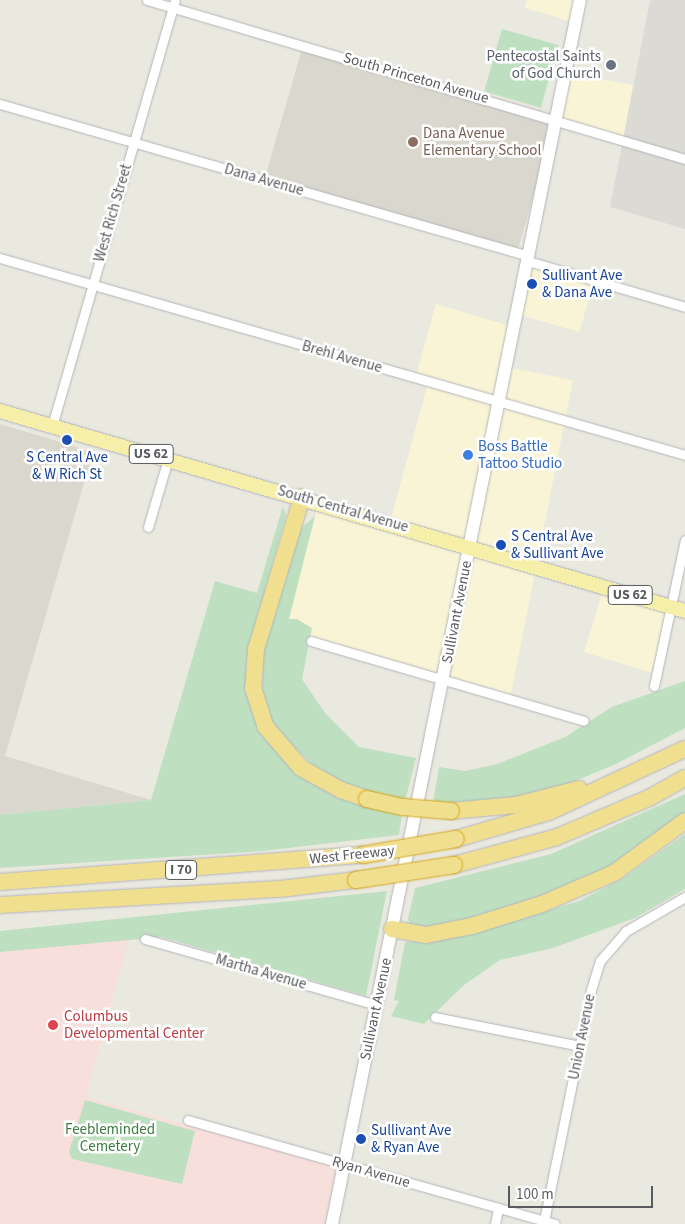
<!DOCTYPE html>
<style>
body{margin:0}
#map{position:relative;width:685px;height:1224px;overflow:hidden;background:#eae9e0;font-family:"Source Sans 3",sans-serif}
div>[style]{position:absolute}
.commercial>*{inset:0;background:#f9f4d6;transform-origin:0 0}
.industrial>*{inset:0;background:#dcdad4}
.education>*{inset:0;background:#dad8ce;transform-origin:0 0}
.medical>*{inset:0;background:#f7e0dc}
.green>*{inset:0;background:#bee0c1;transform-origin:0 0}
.roads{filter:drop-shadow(0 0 1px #b3b5b9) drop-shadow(0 0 1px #b3b5b9)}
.street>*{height:9px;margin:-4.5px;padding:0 4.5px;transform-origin:4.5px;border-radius:4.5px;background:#fff}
.secondary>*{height:12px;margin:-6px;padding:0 6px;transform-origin:6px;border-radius:6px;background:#fff}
.primary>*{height:14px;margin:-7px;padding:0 7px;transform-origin:7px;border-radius:7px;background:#f6efa9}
.highway>*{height:16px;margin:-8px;padding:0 8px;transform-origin:8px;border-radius:8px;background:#f1df90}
.bridges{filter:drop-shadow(0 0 1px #d3a617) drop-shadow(0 0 1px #d3a617)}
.highway-bridge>*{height:16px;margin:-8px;padding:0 8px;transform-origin:8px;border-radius:8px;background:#f1df90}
.dots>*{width:14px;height:14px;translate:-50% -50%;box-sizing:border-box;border:2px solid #fff;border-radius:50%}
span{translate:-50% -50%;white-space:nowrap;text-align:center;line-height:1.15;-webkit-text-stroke:5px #fff;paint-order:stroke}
.shield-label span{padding:1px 4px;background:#fff;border:1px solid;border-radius:4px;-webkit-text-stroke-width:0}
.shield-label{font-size:14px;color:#595b5f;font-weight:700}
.worship-label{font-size:15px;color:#5b616d}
.right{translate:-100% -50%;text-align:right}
.street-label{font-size:15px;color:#595b5f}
.education-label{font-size:15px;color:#785e54}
.left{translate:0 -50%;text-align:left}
.transit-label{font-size:15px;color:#164399}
.shop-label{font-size:15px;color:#366cbe}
.health-label{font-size:15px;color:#be3a42}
.park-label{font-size:15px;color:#3b7c43}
.scale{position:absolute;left:508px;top:1186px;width:145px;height:22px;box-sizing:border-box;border:2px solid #595b5f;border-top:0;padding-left:6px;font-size:15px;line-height:18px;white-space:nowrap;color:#595b5f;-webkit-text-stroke:4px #fff;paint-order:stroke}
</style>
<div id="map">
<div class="commercial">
<i style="clip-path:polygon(527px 0,580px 0,576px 23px,525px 8px)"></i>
<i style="clip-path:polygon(566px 72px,633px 85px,623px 139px,556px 118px)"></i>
<i style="left:528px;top:261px;width:69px;height:54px;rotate:16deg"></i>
<i style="clip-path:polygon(436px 304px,514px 327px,506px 367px,573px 380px,510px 699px,311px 641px,288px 619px,319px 502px,390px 522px,428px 383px,415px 379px)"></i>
<i style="left:604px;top:587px;width:70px;height:68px;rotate:17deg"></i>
</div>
<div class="industrial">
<i style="clip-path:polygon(650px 0,685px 0,685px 229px,610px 207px)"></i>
</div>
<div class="education">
<i style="left:303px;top:45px;width:263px;height:140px;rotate:16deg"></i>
<i style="clip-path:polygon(0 424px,93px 452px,5px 756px,151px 800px,0 815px)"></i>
</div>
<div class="medical">
<i style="clip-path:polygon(129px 939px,86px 1097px,336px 1166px,325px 1224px,0 1224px,0 952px)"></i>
</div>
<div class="green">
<i style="left:502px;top:29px;width:59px;height:65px;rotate:16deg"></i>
<i style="clip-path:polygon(283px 506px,286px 516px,248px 651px,246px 674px,248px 699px,284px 759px,402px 814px,399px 835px,263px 851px,0 868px,0 815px,151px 800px,215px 581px,257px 593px)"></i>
<i style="clip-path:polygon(315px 516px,289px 619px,297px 619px,312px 628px,302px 679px,325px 713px,359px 747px,416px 758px,405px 801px,366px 793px,319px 771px,279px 733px,267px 713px,262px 696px,263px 653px,299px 530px)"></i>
<i style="clip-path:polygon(685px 681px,685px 728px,616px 764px,568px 784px,508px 799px,433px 803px,439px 767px,465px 771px,497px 764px,565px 737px,612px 707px)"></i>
<i style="clip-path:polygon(685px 794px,685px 816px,608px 868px,570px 887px,434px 930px,410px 926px,408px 919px,415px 888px,551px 854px)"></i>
<i style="clip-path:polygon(685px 834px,685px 889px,635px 918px,553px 948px,500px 960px,464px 985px,424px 1024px,391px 1016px,399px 1001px,394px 1000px,405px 942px,425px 942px,480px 931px,579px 901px,623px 878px)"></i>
<i style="clip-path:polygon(387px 891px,366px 996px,161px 937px,0 952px,0 931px)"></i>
<i style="clip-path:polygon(85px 1100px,195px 1131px,182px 1184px,72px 1159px,69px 1152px)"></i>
</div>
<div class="roads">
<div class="street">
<i style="left:147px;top:0;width:561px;rotate:16.46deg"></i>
<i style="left:0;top:104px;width:550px;rotate:16.03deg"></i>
<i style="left:0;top:258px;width:713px;rotate:16.04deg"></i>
<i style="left:528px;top:261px;width:164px;rotate:16.3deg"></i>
<i style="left:52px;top:426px;width:443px;rotate:-73.9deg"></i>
<i style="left:148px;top:527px;width:71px;rotate:-73.6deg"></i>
<i style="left:311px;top:641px;width:284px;rotate:16.3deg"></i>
<i style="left:654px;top:686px;width:149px;rotate:-78deg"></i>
<i style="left:145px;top:939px;width:241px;rotate:15.9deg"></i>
<i style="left:435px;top:1017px;width:148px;rotate:11.3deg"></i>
<i style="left:188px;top:1120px;width:381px;rotate:15.8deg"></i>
<i style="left:544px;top:1221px;width:236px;rotate:-78.5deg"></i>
<i style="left:591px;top:990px;width:30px;rotate:-73deg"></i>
<i style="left:600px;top:961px;width:40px;rotate:-49deg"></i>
<i style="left:626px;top:931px;width:68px;rotate:-30deg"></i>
<i style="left:495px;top:1224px;width:16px;rotate:-79deg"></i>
</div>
<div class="secondary">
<i style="left:332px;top:1224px;width:1249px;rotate:-78.55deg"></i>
</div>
<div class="primary">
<i style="left:0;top:411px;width:714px;rotate:16.28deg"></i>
</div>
<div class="highway">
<i style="left:302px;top:497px;width:159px;rotate:106.8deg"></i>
<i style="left:256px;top:649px;width:39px;rotate:94deg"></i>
<i style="left:253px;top:688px;width:40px;rotate:72deg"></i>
<i style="left:265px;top:726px;width:55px;rotate:49.4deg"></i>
<i style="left:301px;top:768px;width:46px;rotate:28.8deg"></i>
<i style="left:341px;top:790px;width:28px;rotate:19deg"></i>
<i style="left:451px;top:811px;width:65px;rotate:-5.3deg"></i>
<i style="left:516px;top:805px;width:65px;rotate:-14.3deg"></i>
<i style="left:456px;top:839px;width:97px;rotate:-16.2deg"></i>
<i style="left:549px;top:812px;width:150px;rotate:-24.9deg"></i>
<i style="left:454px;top:865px;width:107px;rotate:-15.2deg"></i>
<i style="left:557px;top:837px;width:100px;rotate:-23deg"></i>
<i style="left:649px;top:798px;width:41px;rotate:-29.1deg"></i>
<i style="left:0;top:882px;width:364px;rotate:-4.3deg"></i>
<i style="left:0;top:905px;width:280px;rotate:-3.3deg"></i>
<i style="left:280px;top:889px;width:77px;rotate:-6.8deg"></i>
<i style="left:392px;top:929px;width:35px;rotate:10deg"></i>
<i style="left:426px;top:935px;width:47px;rotate:-11.1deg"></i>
<i style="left:472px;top:926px;width:73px;rotate:-17.4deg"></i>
<i style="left:542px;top:904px;width:78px;rotate:-23.3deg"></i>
<i style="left:614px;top:873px;width:88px;rotate:-36.2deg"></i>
</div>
</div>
<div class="bridges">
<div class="highway-bridge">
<i style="left:367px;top:799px;width:37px;rotate:13deg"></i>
<i style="left:403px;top:807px;width:48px;rotate:4.8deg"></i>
<i style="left:363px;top:855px;width:94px;rotate:-9.8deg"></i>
<i style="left:356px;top:880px;width:99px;rotate:-8.7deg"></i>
</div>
</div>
<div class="dots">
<i style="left:611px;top:65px;background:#6b7280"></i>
<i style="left:413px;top:142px;background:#8d6e63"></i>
<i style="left:532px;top:284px;background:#1a4fb4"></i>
<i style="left:67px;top:440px;background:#1a4fb4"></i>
<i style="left:468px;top:455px;background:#3f7fe0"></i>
<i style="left:501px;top:545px;background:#1a4fb4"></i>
<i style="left:53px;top:1025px;background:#e0444e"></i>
<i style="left:361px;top:1139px;background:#1a4fb4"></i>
</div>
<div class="shield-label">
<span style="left:151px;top:454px">US 62</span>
<span style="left:630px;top:595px">US 62</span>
<span style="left:181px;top:870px">I 70</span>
</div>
<div class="worship-label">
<span class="right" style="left:601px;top:65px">Pentecostal Saints<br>of God Church</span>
</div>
<div class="street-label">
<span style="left:416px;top:78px;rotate:16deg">South Princeton Avenue</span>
<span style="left:264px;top:180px;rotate:16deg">Dana Avenue</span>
<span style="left:113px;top:213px;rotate:-74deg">West Rich Street</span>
<span style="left:342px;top:357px;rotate:16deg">Brehl Avenue</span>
<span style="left:343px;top:509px;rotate:16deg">South Central Avenue</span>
<span style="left:457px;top:612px;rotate:-79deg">Sullivant Avenue</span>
<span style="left:352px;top:855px;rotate:-6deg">West Freeway</span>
<span style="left:261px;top:972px;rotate:16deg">Martha Avenue</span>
<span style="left:376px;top:1009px;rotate:-78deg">Sullivant Avenue</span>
<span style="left:582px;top:1037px;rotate:-79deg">Union Avenue</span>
<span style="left:371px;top:1172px;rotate:16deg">Ryan Avenue</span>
</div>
<div class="education-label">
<span class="left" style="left:423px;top:142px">Dana Avenue<br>Elementary School</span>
</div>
<div class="transit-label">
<span class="left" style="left:542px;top:284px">Sullivant Ave<br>&amp; Dana Ave</span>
<span style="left:67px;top:466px">S Central Ave<br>&amp; W Rich St</span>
<span class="left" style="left:511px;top:545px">S Central Ave<br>&amp; Sullivant Ave</span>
<span class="left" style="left:371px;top:1139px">Sullivant Ave<br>&amp; Ryan Ave</span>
</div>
<div class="shop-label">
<span class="left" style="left:478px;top:455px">Boss Battle<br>Tattoo Studio</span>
</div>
<div class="health-label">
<span class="left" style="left:64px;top:1025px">Columbus<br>Developmental Center</span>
</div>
<div class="park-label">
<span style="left:110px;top:1138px">Feebleminded<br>Cemetery</span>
</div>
<div class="scale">100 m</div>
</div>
